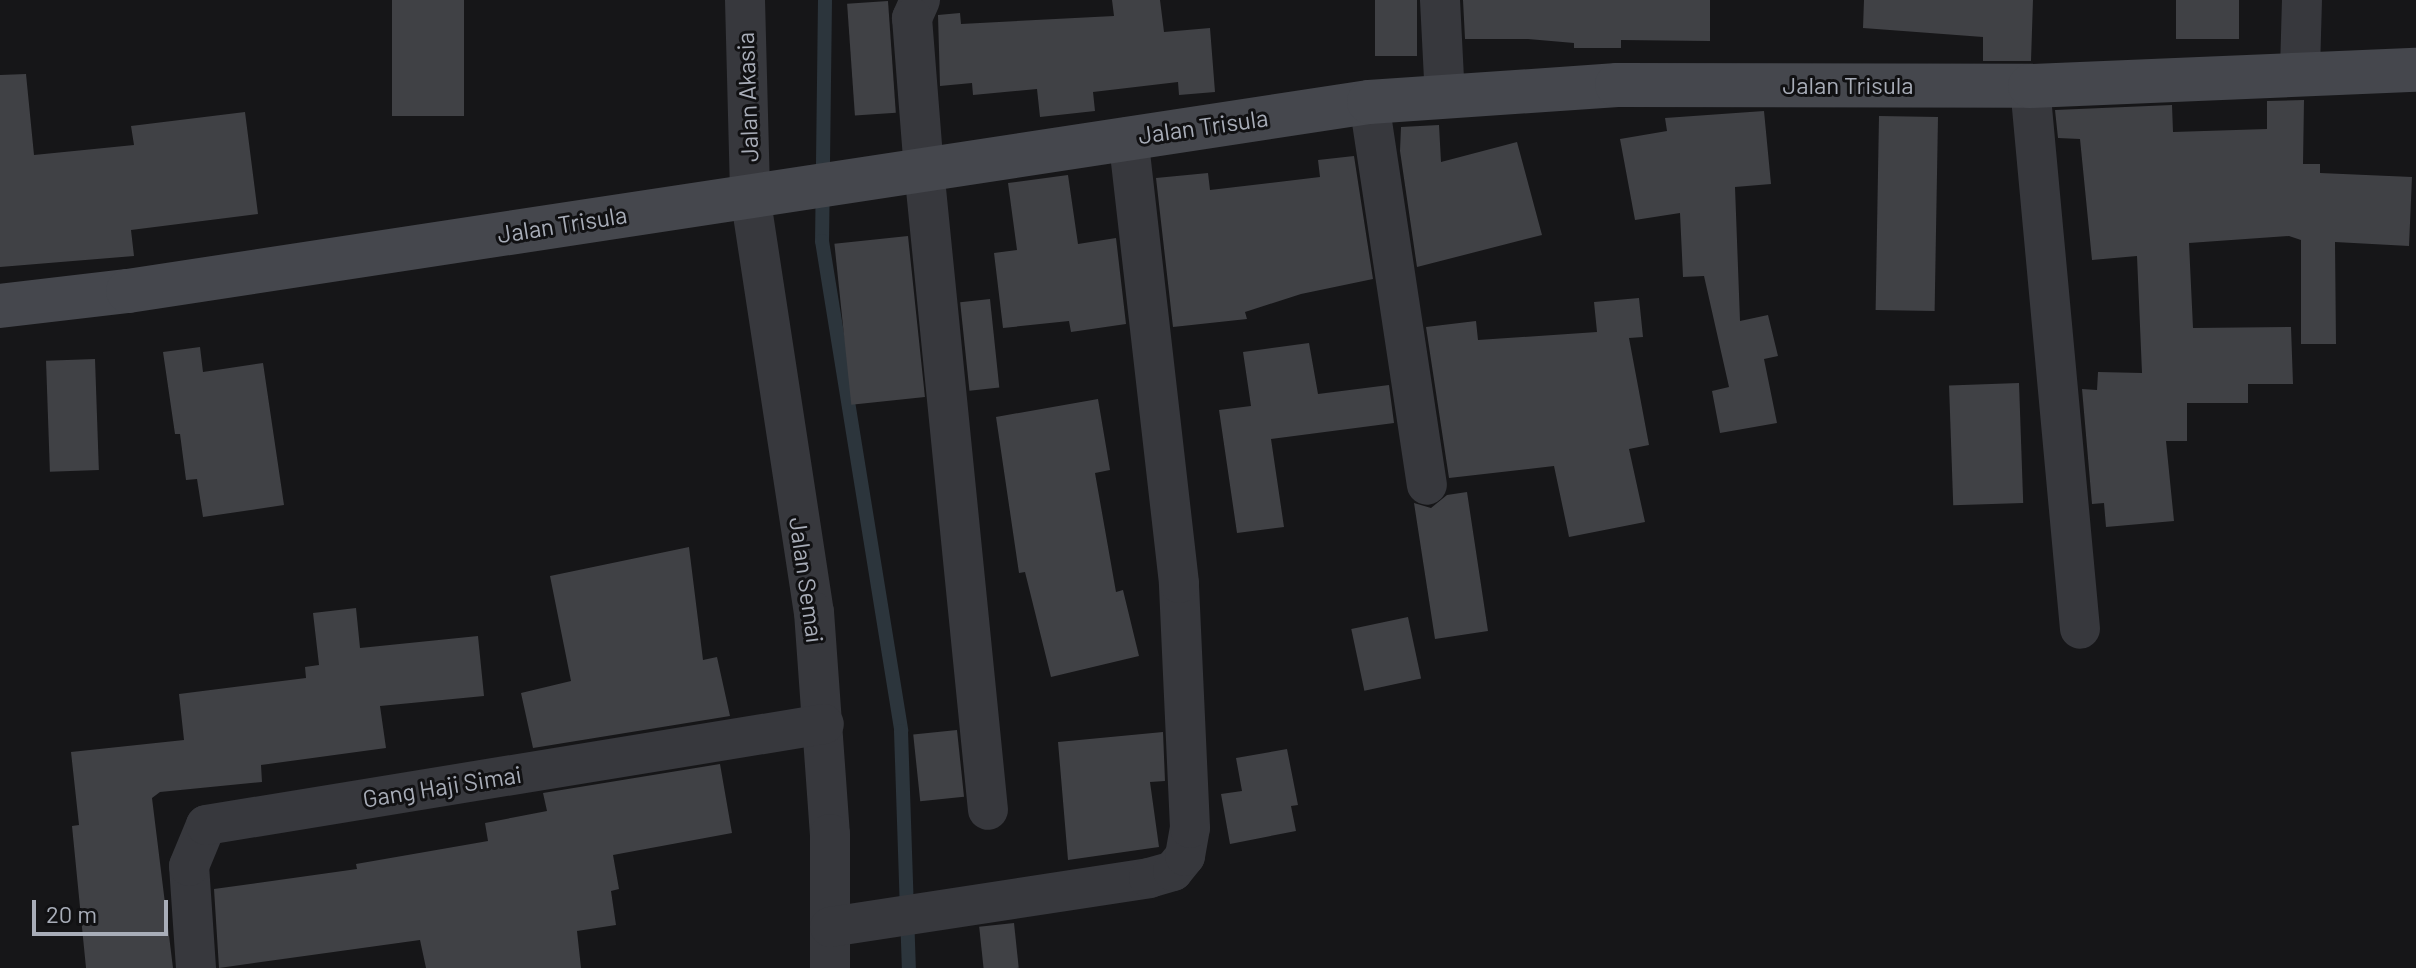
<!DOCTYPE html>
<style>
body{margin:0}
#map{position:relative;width:2416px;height:968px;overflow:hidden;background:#161618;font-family:Barlow,sans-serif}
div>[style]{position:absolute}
.stream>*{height:14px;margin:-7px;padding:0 7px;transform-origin:7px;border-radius:7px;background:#2c353c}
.building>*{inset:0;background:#404145;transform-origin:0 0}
.street>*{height:40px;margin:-20px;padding:0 20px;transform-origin:20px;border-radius:20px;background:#37383d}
.secondary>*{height:44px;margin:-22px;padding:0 22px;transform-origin:22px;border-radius:22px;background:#45474d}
span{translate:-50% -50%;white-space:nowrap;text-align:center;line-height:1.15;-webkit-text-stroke:6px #111113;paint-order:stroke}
.street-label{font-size:24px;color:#a8adb8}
.scale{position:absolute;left:32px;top:900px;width:136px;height:36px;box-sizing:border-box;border:4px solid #a8adb8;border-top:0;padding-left:10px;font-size:24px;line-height:28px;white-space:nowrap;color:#a8adb8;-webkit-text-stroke:6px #111113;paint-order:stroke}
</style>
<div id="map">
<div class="stream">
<i style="left:825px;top:0;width:241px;rotate:90.7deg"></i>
<i style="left:822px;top:241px;width:496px;rotate:80.8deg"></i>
<i style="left:901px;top:731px;width:237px;rotate:88.1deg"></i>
</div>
<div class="building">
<i style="left:392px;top:0;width:72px;height:116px"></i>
<i style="clip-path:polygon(1112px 0,1160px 0,1164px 32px,1210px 28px,1215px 92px,1179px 95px,1178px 82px,1093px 92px,1095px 111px,1040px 117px,1037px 89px,973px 95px,972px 83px,940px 86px,938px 15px,960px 13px,961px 24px,1114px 16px)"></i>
<i style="left:1375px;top:0;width:42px;height:56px"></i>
<i style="clip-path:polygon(1463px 0,1710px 0,1710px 41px,1621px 40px,1621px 48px,1574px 48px,1574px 43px,1528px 39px,1465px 39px)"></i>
<i style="clip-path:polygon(1864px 0,2033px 0,2031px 61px,1983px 61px,1983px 37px,1863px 28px)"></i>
<i style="left:2176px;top:0;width:63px;height:39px"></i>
<i style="left:888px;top:1px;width:112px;height:41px;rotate:86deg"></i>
<i style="clip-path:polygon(26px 74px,34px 155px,134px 145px,131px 126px,245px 112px,258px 214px,131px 230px,134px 256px,0 267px,0 75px)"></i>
<i style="clip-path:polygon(2304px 100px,2303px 164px,2320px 164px,2320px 173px,2412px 177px,2409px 246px,2335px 242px,2336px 344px,2301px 344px,2301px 240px,2289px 236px,2189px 243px,2193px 328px,2291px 327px,2293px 384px,2248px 384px,2248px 403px,2187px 403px,2187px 441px,2166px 441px,2174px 521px,2106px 527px,2104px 503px,2092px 504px,2082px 389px,2097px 390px,2098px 372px,2142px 373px,2137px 256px,2092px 260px,2080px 139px,2058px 138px,2055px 110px,2172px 105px,2173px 132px,2267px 129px,2267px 101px)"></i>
<i style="clip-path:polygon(1764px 111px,1771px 184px,1735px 187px,1740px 321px,1768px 315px,1778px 356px,1764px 359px,1777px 423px,1720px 433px,1712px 391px,1729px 387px,1704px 276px,1683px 277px,1680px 213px,1635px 220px,1620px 139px,1667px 131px,1665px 118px)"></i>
<i style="left:1879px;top:116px;width:59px;height:194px;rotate:1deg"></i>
<i style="clip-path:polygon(1439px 125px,1441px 162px,1517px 142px,1542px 235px,1417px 267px,1400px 151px,1401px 127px)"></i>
<i style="clip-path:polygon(1354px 156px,1373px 279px,1301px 294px,1245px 312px,1247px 319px,1173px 327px,1156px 178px,1208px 173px,1210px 190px,1320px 177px,1318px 160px)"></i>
<i style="clip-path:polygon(1068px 175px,1078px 244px,1116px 238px,1126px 324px,1071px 332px,1069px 321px,1003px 328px,994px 253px,1017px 250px,1008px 183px)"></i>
<i style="left:908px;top:236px;width:162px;height:74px;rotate:84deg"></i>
<i style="clip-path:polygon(1639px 298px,1643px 337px,1629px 338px,1649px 445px,1629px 449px,1645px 522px,1569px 537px,1554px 466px,1449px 478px,1426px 327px,1476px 321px,1478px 340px,1597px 332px,1594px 302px)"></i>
<i style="left:990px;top:299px;width:89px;height:30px;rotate:84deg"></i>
<i style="clip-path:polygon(1309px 343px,1318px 394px,1389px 385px,1394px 423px,1271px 439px,1284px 527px,1237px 533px,1219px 410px,1251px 406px,1243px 352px)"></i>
<i style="clip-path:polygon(200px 347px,203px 372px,263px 363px,284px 505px,203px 517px,197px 479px,186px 480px,180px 434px,175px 434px,163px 352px)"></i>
<i style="left:95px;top:359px;width:111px;height:49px;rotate:88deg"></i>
<i style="left:2019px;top:383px;width:120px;height:70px;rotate:88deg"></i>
<i style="clip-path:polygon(1098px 399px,1110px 470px,1095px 473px,1116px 592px,1123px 590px,1139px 656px,1051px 677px,1025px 572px,1019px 573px,996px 417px)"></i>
<i style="clip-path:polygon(1467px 492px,1488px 631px,1435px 639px,1414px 503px,1431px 508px,1447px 495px)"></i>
<i style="clip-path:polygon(689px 547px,703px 660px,717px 657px,730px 716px,533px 748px,521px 693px,571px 681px,550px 576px)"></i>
<i style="clip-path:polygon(356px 608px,360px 648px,478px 636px,484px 696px,380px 706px,386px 748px,261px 765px,262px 782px,160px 792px,152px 798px,173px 968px,86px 968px,72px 826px,79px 825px,71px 752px,184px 740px,179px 694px,306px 678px,305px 667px,319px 665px,313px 613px)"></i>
<i style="left:1408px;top:617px;width:63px;height:58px;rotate:78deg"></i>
<i style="left:957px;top:730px;width:67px;height:44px;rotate:84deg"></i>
<i style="clip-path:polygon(1163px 732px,1165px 781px,1150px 782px,1159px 847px,1068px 860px,1058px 742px)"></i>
<i style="clip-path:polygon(1287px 749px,1298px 805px,1291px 806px,1296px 831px,1230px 844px,1221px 794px,1242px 791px,1236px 758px)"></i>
<i style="clip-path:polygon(720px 764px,732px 833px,613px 855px,619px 889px,611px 891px,616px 925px,577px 931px,581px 968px,426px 968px,420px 940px,219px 968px,214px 889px,357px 869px,356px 864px,488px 841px,485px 823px,547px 811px,543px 793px)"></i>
<i style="left:1014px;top:923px;width:45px;height:35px;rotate:84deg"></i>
</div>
<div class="street">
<i style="left:745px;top:0;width:195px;rotate:88.5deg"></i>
<i style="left:750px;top:195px;width:422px;rotate:81.3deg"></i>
<i style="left:814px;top:612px;width:223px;rotate:85.9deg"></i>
<i style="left:830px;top:834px;width:134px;rotate:90deg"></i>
<i style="left:920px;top:0;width:20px;rotate:114deg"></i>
<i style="left:912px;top:18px;width:151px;rotate:85.5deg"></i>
<i style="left:924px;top:169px;width:644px;rotate:84.3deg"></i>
<i style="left:1440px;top:0;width:98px;rotate:87.1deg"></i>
<i style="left:2300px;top:71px;width:71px;rotate:-88.4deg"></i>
<i style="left:2030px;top:86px;width:545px;rotate:84.74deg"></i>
<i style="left:1369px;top:102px;width:387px;rotate:81.4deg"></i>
<i style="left:830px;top:927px;width:323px;rotate:-8.7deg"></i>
<i style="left:1149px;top:878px;width:25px;rotate:-16deg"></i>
<i style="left:1173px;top:871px;width:19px;rotate:-51deg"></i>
<i style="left:1185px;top:856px;width:28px;rotate:-80deg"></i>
<i style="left:1190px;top:828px;width:245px;rotate:-92.6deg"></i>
<i style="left:1179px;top:583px;width:449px;rotate:-96.5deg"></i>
<i style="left:196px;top:968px;width:102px;rotate:-93.9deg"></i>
<i style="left:189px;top:866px;width:44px;rotate:-67.5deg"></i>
<i style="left:206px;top:825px;width:626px;rotate:-9.28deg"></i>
</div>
<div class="secondary">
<i style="left:0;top:306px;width:129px;rotate:-6.7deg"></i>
<i style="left:128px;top:291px;width:1255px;rotate:-8.66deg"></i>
<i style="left:1369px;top:102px;width:249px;rotate:-3.9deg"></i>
<i style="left:1617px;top:85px;width:413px;rotate:0.1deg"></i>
<i style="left:2030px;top:86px;width:386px;rotate:-2.4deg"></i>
</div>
<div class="street-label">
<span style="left:1848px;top:85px">Jalan Trisula</span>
<span style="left:747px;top:97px;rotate:-92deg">Jalan Akasia</span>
<span style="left:1203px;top:126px;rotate:-8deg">Jalan Trisula</span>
<span style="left:562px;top:224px;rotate:-9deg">Jalan Trisula</span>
<span style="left:807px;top:580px;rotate:82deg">Jalan Semai</span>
<span style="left:442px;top:786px;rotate:-9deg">Gang Haji Simai</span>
</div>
<div class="scale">20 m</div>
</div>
